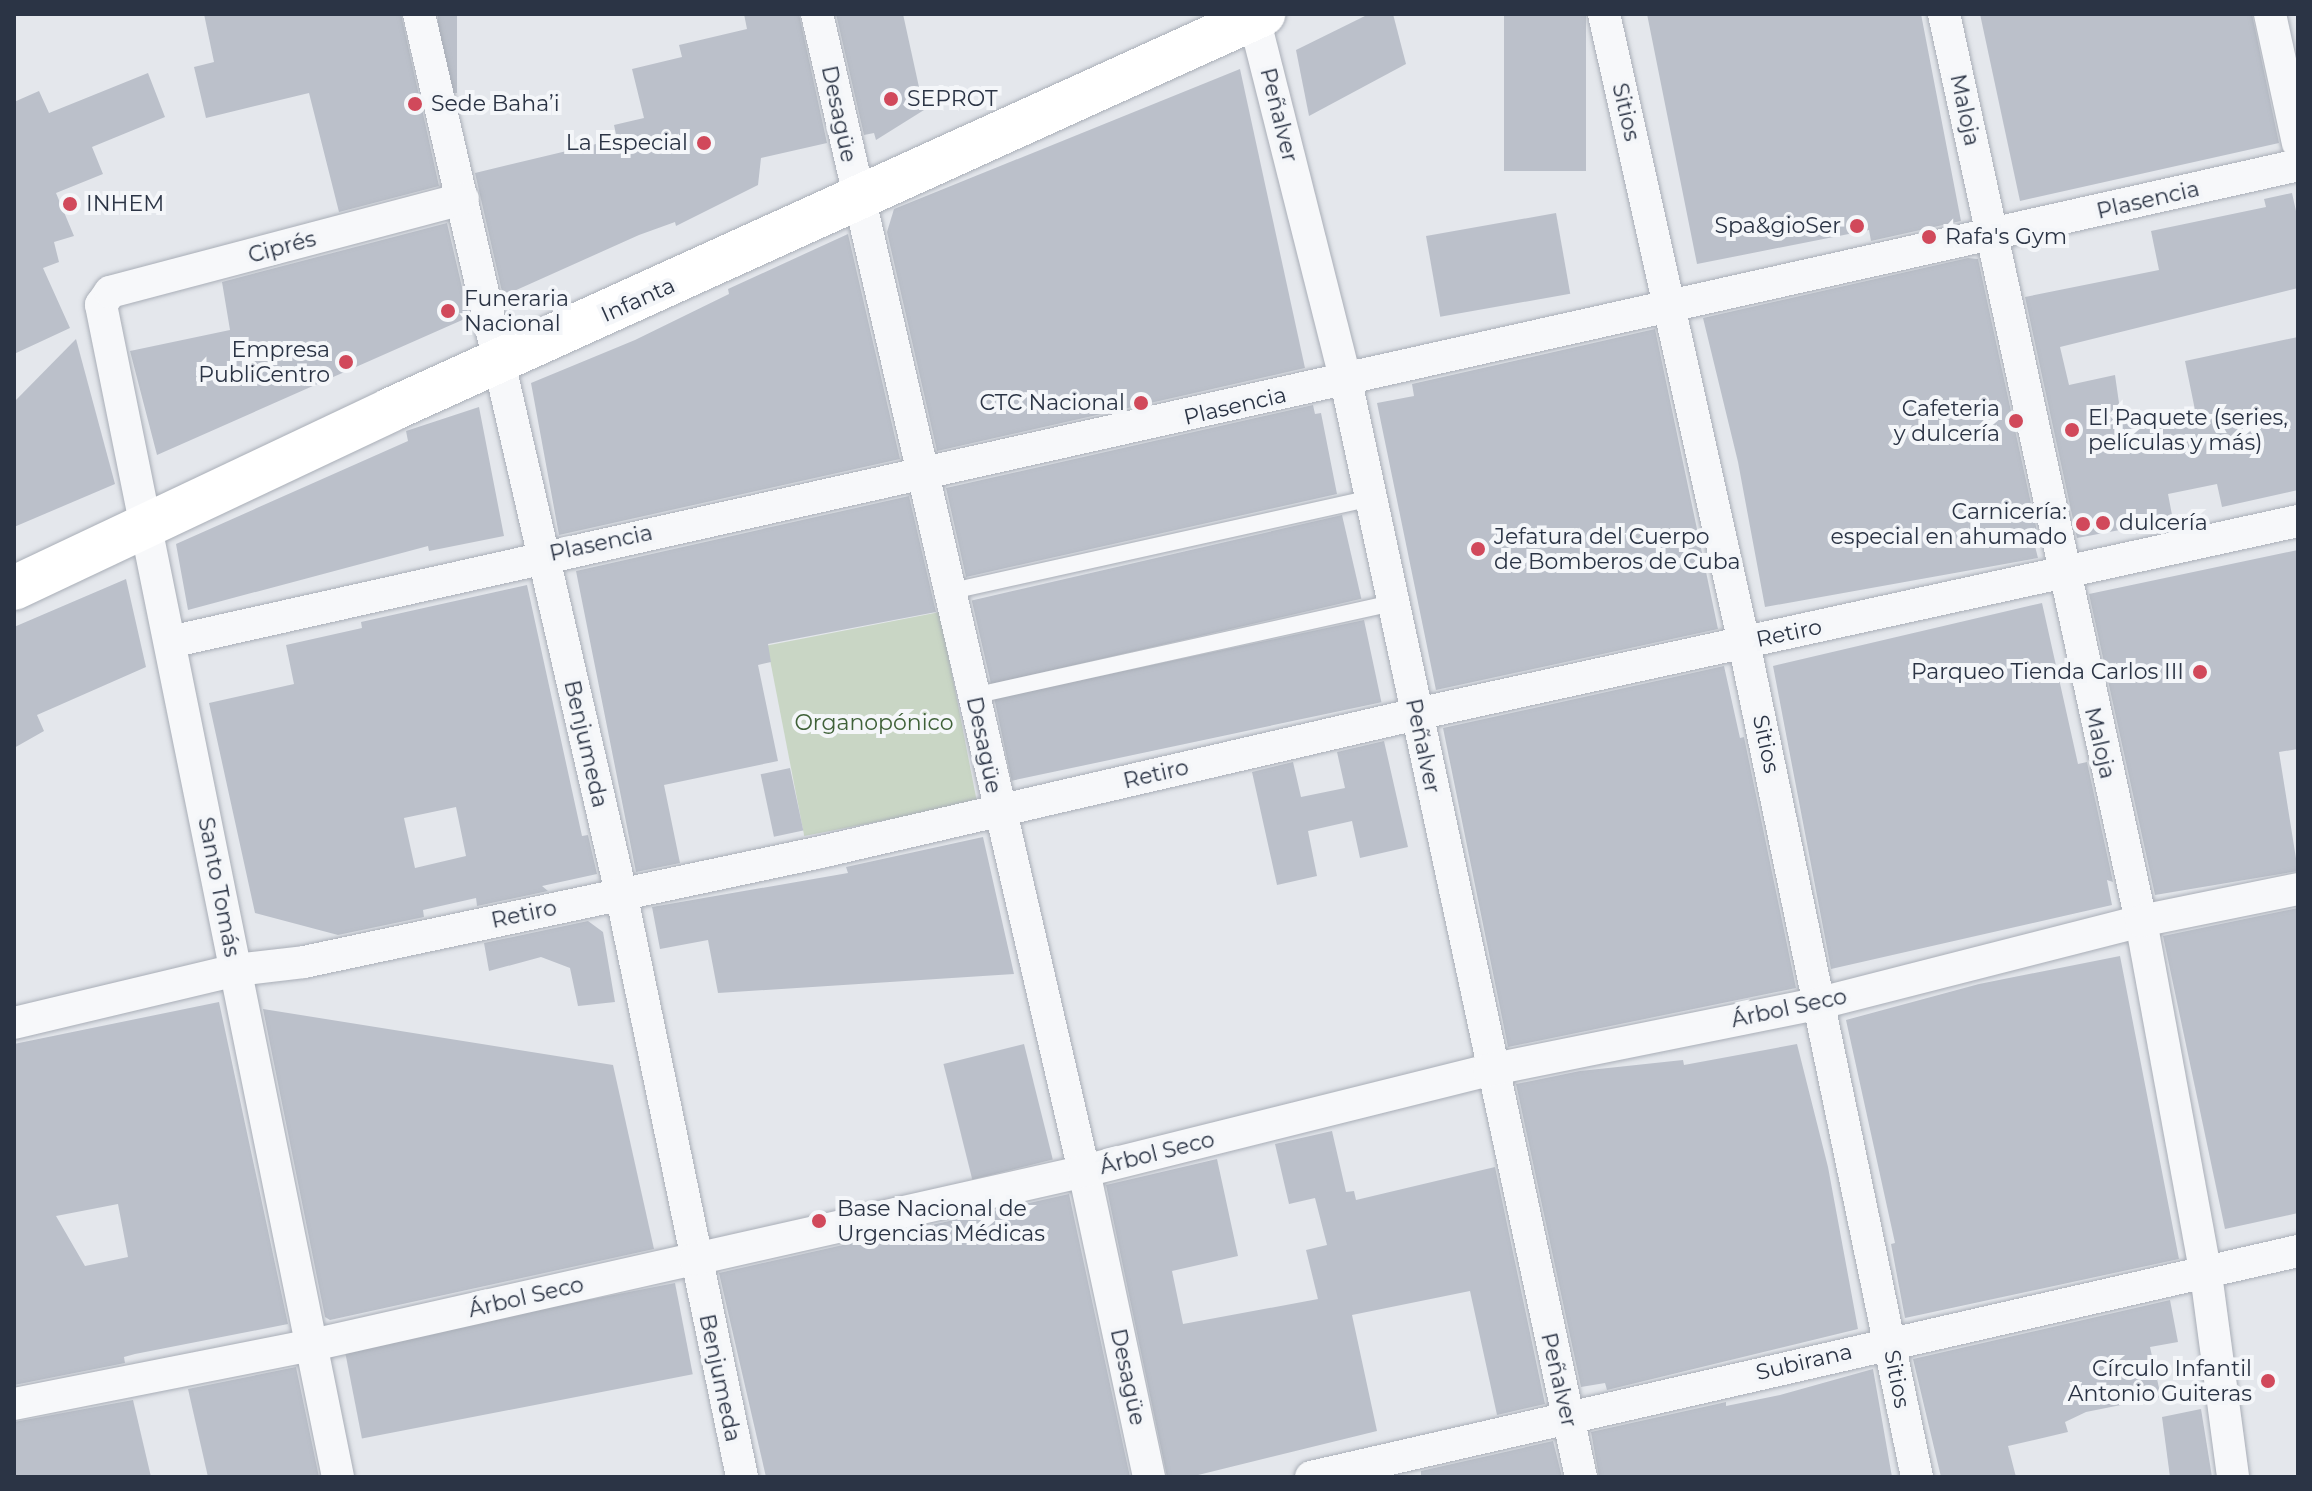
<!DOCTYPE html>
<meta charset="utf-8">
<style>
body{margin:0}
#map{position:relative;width:2312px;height:1491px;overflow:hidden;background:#e4e7ec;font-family:Montserrat,sans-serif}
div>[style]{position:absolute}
.green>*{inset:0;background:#c9d6c5;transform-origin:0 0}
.building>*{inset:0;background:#bbc0ca;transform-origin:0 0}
.roads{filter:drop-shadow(0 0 2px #a9aeb7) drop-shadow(0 0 2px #a9aeb7)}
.service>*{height:16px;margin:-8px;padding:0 8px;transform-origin:8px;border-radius:8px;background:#f7f8fa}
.minor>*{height:32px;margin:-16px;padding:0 16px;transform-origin:16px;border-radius:16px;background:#f7f8fa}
.primary>*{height:44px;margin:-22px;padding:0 22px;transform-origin:22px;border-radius:22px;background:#fff}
.dots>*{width:22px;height:22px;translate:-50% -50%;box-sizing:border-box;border:4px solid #f4f6f9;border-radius:50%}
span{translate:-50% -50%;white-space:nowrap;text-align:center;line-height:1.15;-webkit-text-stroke:8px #f4f6f9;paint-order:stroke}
.poi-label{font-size:22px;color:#2b3445}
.left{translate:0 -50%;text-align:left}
.right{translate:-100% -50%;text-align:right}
.street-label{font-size:22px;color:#2b3445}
.park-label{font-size:22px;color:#3f6138}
.frame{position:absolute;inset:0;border:16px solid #2b3445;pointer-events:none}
</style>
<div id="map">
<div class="green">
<i style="left:940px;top:612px;width:194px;height:176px;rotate:79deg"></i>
</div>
<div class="building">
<i style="clip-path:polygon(204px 14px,401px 14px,439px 186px,339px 212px,309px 93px,206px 118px,194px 67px,214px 62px)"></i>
<i style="left:438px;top:14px;width:19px;height:79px"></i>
<i style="clip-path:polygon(744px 14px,799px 14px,827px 143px,761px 158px,758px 185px,676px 226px,675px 222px,639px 235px,503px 296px,475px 173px,617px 139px,614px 125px,644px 118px,632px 69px,682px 57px,679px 45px,747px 29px)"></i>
<i style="clip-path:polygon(836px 14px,903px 14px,924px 110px,876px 140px,874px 133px,864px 135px)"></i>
<i style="clip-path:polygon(1369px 14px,1393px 14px,1406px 64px,1309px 116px,1296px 50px)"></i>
<i style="left:1504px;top:14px;width:82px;height:157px"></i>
<i style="clip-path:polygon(1647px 14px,1921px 14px,1961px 221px,1871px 241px,1869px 230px,1697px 264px)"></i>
<i style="clip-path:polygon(1980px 14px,2252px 14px,2279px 143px,2020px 201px)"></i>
<i style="clip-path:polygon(1240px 69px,1305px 368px,937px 451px,887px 232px,894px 209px)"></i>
<i style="clip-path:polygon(148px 73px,165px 117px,92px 147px,103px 174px,56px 193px,74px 236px,54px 242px,59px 262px,43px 268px,70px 328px,14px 354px,14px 102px,39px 91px,49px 113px)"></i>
<i style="clip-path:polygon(2292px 193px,2298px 220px,2298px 288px,2060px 347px,2069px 385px,2115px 375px,2122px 424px,2195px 410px,2185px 361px,2298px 337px,2298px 490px,2222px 507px,2217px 484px,2168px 494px,2173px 520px,2077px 538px,2025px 297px,2159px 270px,2151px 231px,2266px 207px,2264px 199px)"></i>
<i style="left:1556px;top:213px;width:82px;height:132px;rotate:80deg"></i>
<i style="clip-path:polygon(447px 223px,469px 317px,157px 455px,130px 351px,230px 330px,222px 282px)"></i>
<i style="clip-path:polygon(848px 234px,900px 459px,559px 535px,531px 383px,635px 340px,729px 294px,728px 289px)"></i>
<i style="clip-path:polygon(1968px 258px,1978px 259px,2040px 545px,2035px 546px,2038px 558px,1765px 607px,1738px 462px,1703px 318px)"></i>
<i style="clip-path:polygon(1655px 329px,1718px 629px,1436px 690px,1377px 403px,1414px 396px,1412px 384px)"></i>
<i style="clip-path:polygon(76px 339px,115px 484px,14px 527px,14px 402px)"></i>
<i style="clip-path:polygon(1313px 405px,1315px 414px,1321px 413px,1337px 494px,966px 577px,946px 488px)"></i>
<i style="clip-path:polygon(479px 407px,504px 536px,429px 551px,428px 546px,188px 610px,176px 544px,408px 441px,406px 431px)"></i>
<i style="clip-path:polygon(909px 496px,936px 612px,768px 644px,771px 662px,758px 665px,778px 761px,664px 785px,680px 863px,636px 872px,576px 571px)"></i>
<i style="left:1342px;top:515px;width:86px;height:380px;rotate:77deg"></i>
<i style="clip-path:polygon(2298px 550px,2298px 749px,2279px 752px,2298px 871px,2155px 895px,2089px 594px)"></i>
<i style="clip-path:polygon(126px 579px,146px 667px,37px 715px,44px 731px,14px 748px,14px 627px)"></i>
<i style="clip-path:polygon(evenodd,527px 585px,582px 836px,588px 835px,597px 874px,542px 886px,548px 891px,477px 906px,476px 898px,423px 910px,424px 917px,338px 935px,255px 913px,209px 703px,294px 684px,286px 645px,362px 628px,361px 622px,527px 585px,456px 807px,466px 856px,415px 868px,404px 818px,456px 807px)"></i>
<i style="clip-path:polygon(2042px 603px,2078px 764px,2087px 762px,2113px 882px,2107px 880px,2112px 905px,1831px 969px,1773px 666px)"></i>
<i style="left:1364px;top:620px;width:84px;height:378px;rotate:78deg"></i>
<i style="clip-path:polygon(1724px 666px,1740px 738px,1744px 737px,1796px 988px,1508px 1047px,1443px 728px)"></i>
<i style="clip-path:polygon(1384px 741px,1408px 847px,1360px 858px,1352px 821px,1308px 831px,1317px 876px,1277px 885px,1252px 772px,1293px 762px,1301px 797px,1345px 788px,1337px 752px)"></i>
<i style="left:790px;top:768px;width:64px;height:30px;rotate:78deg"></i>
<i style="clip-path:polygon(983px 837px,1014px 974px,718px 993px,708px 940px,660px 949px,652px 907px,848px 873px,846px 867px)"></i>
<i style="clip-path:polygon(2298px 908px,2298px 1213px,2225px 1229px,2163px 936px)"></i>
<i style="clip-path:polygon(588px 921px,603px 932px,615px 1002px,578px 1006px,570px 968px,541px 957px,489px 971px,484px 943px)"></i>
<i style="clip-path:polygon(2120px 956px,2179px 1259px,1905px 1318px,1891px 1244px,1895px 1243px,1846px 1020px,1979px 984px)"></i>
<i style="clip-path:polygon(evenodd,219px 1002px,288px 1324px,135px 1354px,124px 1357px,125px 1363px,14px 1385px,14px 1044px,219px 1002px,118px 1204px,128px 1257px,85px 1266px,56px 1216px,118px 1204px)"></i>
<i style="clip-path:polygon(263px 1009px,613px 1065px,654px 1249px,330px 1320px,325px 1317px)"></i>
<i style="left:1024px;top:1044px;width:119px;height:83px;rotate:76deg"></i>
<i style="clip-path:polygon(1797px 1044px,1828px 1167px,1858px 1329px,1607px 1390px,1605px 1383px,1581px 1387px,1516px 1084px,1580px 1071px,1683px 1060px,1684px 1065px)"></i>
<i style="clip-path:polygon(1332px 1131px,1346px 1192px,1354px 1191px,1356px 1200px,1495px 1167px,1545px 1404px,1497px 1415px,1470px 1291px,1352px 1315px,1377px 1431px,1190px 1477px,1167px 1477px,1106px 1185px,1217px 1159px,1238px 1256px,1172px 1271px,1183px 1324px,1318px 1299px,1306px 1250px,1327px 1245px,1315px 1198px,1289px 1204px,1275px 1144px)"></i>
<i style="clip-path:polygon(1069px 1194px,1130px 1477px,766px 1477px,719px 1273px)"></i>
<i style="left:675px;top:1283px;width:93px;height:337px;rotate:79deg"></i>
<i style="clip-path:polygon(2170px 1300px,2178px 1342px,2150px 1347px,2161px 1397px,2086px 1412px,2065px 1422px,2068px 1432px,2008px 1446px,2016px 1477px,1941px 1477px,1913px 1359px)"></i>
<i style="clip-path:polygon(296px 1367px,319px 1477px,208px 1477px,188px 1389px)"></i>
<i style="clip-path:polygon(1873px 1369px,1892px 1477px,1599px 1477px,1591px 1432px,1726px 1402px,1726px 1406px,1780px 1395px)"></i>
<i style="clip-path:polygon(133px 1400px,151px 1477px,14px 1477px,14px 1422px)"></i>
<i style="clip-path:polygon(2201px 1409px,2212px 1477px,2170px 1477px,2162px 1417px)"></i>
<i style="clip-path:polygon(1553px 1441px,1562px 1477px,1421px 1477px,1421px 1471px)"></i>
</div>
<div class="roads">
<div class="service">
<i style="left:952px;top:591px;width:428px;rotate:-12.5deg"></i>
<i style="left:973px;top:696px;width:429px;rotate:-12.5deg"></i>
</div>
<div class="minor">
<i style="left:419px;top:14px;width:902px;rotate:77.06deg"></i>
<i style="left:621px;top:893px;width:596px;rotate:78.29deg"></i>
<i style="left:817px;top:14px;width:1187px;rotate:77.01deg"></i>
<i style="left:1084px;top:1171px;width:313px;rotate:78deg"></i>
<i style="left:1604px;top:14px;width:644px;rotate:77.45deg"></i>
<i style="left:1744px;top:643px;width:852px;rotate:78.28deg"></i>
<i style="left:1944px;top:14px;width:928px;rotate:77.75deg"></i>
<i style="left:2141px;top:921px;width:359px;rotate:79.6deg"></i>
<i style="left:2206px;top:1274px;width:205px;rotate:82.4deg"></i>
<i style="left:2270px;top:14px;width:132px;rotate:77.8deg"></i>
<i style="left:1254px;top:18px;width:374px;rotate:75.8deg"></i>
<i style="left:1346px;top:381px;width:1121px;rotate:77.9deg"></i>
<i style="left:170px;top:642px;width:2181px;rotate:-12.63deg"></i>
<i style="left:14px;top:1023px;width:228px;rotate:-13.4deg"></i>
<i style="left:236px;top:970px;width:68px;rotate:-6.7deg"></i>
<i style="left:304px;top:962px;width:529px;rotate:-12.01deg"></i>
<i style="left:821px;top:852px;width:612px;rotate:-13.04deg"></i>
<i style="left:1417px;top:714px;width:902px;rotate:-12.36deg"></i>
<i style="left:14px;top:1404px;width:304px;rotate:-11.2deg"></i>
<i style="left:312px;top:1345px;width:393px;rotate:-12.7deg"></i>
<i style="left:695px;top:1259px;width:399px;rotate:-12.7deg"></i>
<i style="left:1084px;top:1171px;width:417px;rotate:-14deg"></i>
<i style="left:1489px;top:1070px;width:338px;rotate:-11.4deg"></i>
<i style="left:1820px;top:1003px;width:331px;rotate:-14.3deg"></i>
<i style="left:2141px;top:921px;width:160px;rotate:-11.5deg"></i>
<i style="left:338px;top:1477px;width:1196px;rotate:-101.43deg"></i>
<i style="left:101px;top:305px;width:16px;rotate:-55deg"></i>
<i style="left:110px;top:292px;width:365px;rotate:-14.8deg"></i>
<i style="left:1311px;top:1477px;width:1013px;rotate:-12.9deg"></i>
</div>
<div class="primary">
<i style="left:14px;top:588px;width:416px;rotate:-25.3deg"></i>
<i style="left:390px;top:410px;width:959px;rotate:-24.4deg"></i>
</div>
</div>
<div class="dots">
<i style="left:891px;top:99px;background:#d1495b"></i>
<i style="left:415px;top:104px;background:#d1495b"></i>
<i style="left:704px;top:143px;background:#d1495b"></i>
<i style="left:70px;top:204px;background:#d1495b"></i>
<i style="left:1857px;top:226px;background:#d1495b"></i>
<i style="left:1929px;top:237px;background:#d1495b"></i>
<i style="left:448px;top:311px;background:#d1495b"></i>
<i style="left:346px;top:362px;background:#d1495b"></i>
<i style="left:1141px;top:403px;background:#d1495b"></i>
<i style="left:2016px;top:421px;background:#d1495b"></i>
<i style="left:2072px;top:430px;background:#d1495b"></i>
<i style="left:2103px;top:523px;background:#d1495b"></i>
<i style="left:2083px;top:524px;background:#d1495b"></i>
<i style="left:1478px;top:549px;background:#d1495b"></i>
<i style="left:2200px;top:672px;background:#d1495b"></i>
<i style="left:819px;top:1221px;background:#d1495b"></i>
<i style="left:2268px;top:1381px;background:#d1495b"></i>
</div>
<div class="poi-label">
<span class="left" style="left:907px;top:99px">SEPROT</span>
<span class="left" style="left:431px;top:104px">Sede Baha’i</span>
<span class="right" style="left:688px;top:143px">La Especial</span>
<span class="left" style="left:86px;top:204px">INHEM</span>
<span class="right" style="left:1841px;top:226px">Spa&amp;gioSer</span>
<span class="left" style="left:1945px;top:237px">Rafa's Gym</span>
<span class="left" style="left:464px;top:311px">Funeraria<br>Nacional</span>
<span class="right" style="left:330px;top:362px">Empresa<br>PubliCentro</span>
<span class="right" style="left:1125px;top:403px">CTC Nacional</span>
<span class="right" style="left:2000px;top:421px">Cafeteria<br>y dulcería</span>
<span class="left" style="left:2088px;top:430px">El Paquete (series,<br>películas y más)</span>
<span class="right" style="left:2067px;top:524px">Carnicería:<br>especial en ahumado</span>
<span class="left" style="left:2119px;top:523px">dulcería</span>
<span class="left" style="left:1494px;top:549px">Jefatura del Cuerpo<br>de Bomberos de Cuba</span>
<span class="right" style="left:2184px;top:672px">Parqueo Tienda Carlos III</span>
<span class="left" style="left:837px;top:1221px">Base Nacional de<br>Urgencias Médicas</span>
<span class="right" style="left:2252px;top:1381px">Círculo Infantil<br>Antonio Guiteras</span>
</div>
<div class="street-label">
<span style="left:1965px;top:110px;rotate:78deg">Maloja</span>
<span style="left:1626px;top:112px;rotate:77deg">Sitios</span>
<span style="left:839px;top:114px;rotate:78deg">Desagüe</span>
<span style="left:1279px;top:115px;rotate:76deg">Peñalver</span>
<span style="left:2148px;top:200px;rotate:-13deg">Plasencia</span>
<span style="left:282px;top:247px;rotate:-15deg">Ciprés</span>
<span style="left:638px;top:300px;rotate:-24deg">Infanta</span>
<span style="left:1235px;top:406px;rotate:-13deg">Plasencia</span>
<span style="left:601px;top:543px;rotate:-12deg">Plasencia</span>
<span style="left:1789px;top:633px;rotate:-12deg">Retiro</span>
<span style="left:2100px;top:743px;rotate:77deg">Maloja</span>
<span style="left:586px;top:744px;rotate:77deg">Benjumeda</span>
<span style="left:1766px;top:744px;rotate:78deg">Sitios</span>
<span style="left:984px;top:745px;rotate:78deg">Desagüe</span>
<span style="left:1423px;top:746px;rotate:78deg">Peñalver</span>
<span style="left:1156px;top:774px;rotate:-13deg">Retiro</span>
<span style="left:219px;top:887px;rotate:79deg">Santo Tomás</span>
<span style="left:524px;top:914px;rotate:-12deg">Retiro</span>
<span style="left:1789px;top:1008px;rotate:-12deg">Árbol Seco</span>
<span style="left:1157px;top:1153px;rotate:-14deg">Árbol Seco</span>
<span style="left:526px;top:1297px;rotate:-13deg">Árbol Seco</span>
<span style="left:1804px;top:1362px;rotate:-13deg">Subirana</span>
<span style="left:1128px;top:1377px;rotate:78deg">Desagüe</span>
<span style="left:720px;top:1378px;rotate:78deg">Benjumeda</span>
<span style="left:1897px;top:1379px;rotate:79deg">Sitios</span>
<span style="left:1559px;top:1380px;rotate:77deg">Peñalver</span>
</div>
<div class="park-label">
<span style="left:874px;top:723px">Organopónico</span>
</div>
<div class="frame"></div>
</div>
